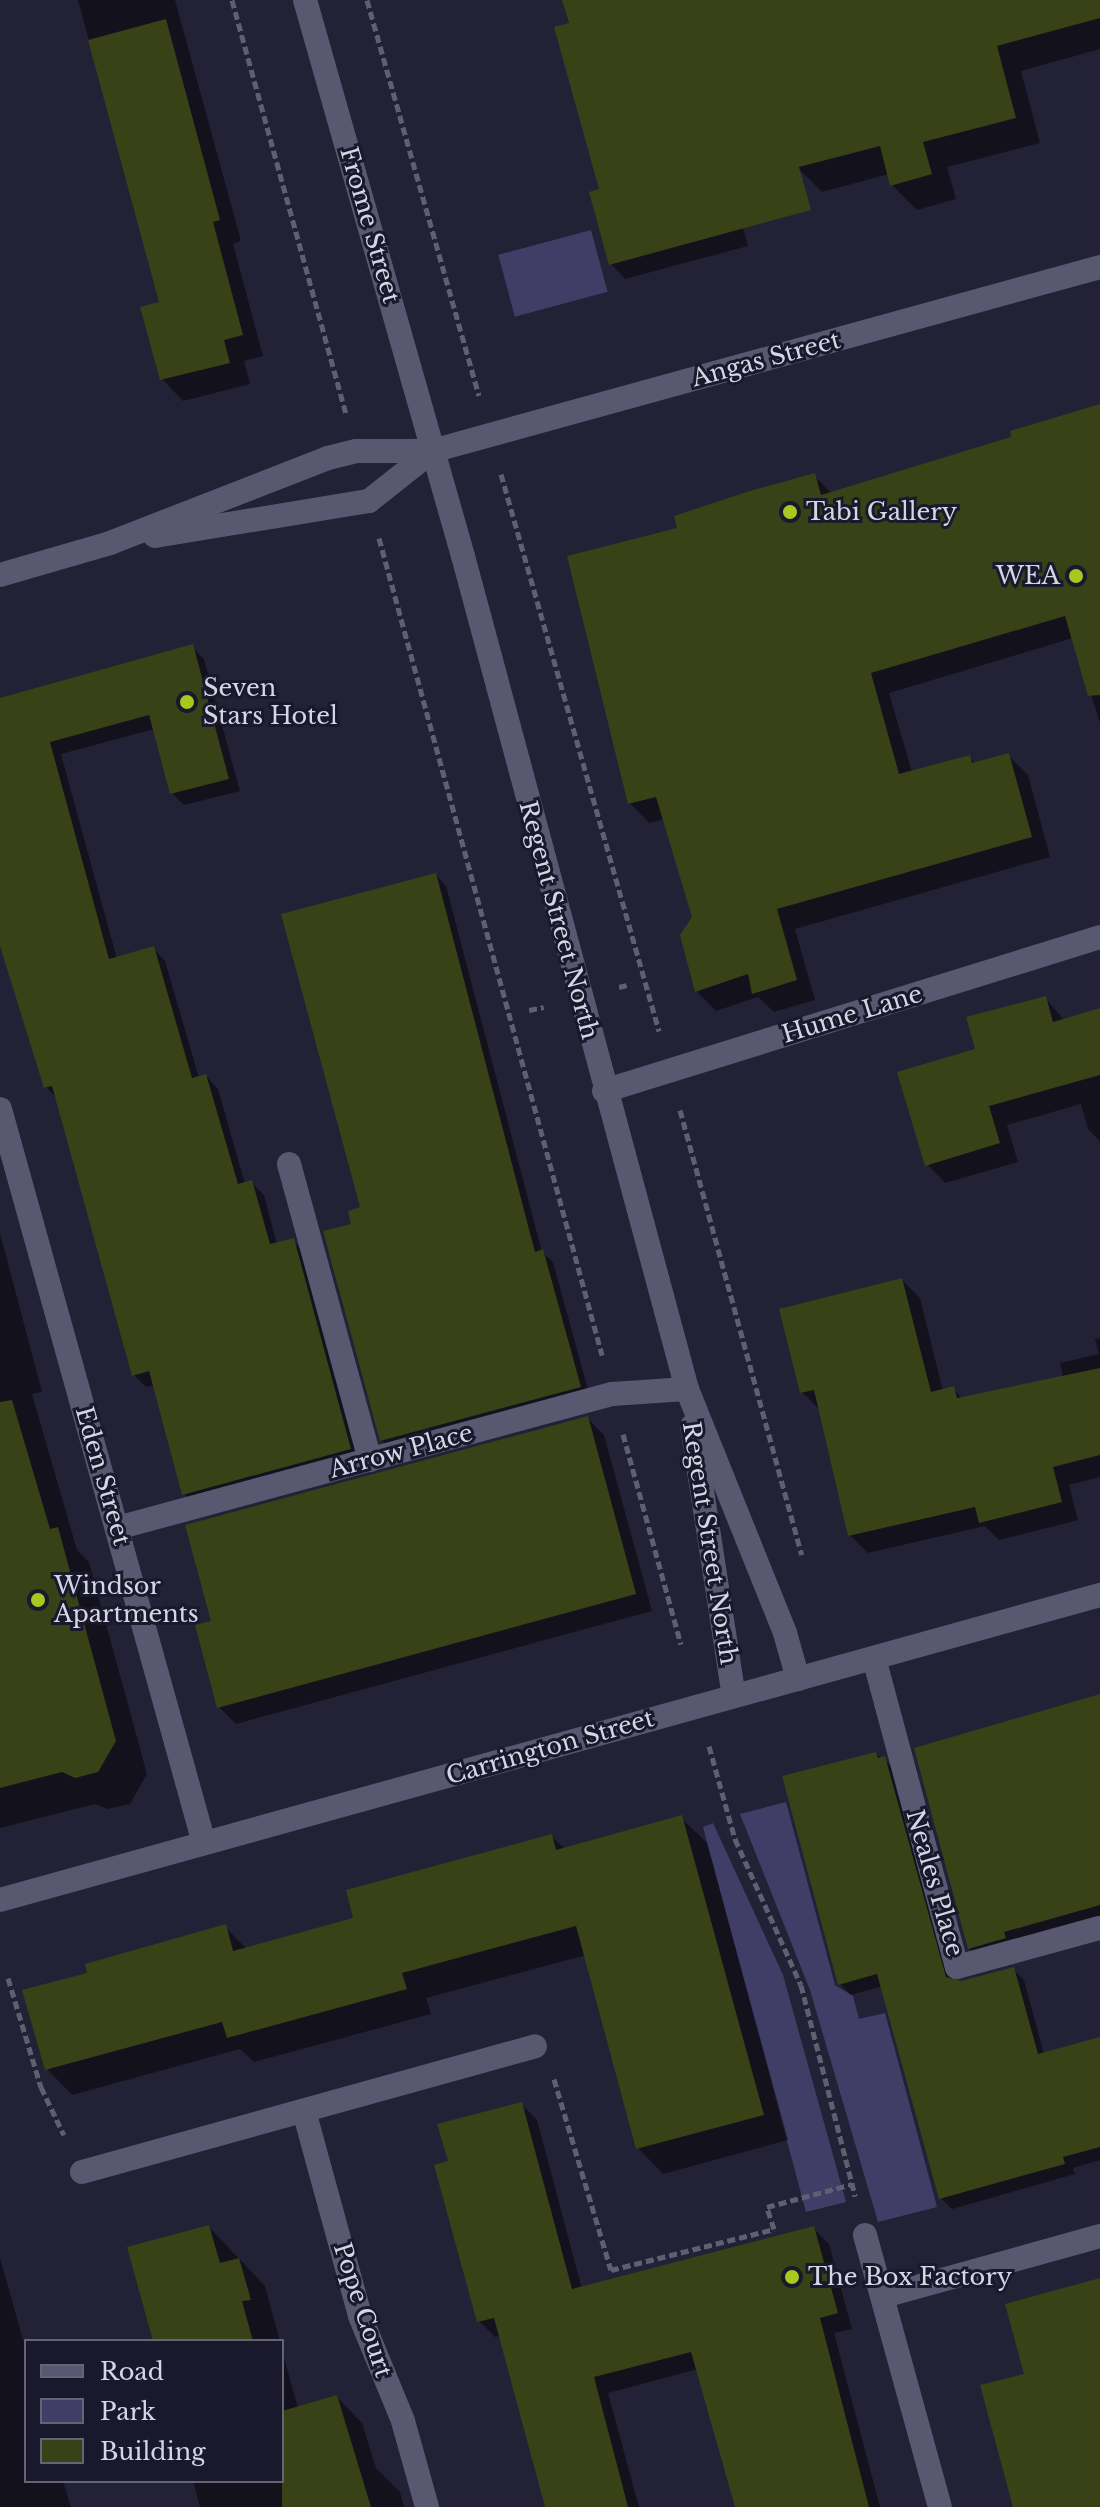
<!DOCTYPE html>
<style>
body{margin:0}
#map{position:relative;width:1100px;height:2507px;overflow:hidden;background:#232136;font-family:"Libre Baskerville",serif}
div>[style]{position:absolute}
.green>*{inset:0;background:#403d67;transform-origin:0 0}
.shadow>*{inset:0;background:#0007}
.building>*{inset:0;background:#384216}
.path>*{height:5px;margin-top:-2.5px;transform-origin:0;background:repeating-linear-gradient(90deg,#605f72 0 8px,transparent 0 12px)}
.minor>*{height:24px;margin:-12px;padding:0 12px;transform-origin:12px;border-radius:12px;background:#595871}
.dots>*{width:22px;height:22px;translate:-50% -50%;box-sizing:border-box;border:4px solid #19182c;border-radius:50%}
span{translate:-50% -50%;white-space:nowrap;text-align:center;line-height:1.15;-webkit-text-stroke:6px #19182c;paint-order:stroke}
.street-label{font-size:24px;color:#d5d5e4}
.poi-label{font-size:24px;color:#d5d5e4}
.left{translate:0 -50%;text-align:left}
.right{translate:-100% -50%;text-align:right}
.legend{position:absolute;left:24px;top:2339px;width:260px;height:144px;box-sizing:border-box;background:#19182c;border:2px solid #646476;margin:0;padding:10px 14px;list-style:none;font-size:24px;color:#d5d5e4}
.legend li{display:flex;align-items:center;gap:16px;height:40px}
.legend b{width:40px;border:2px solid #646476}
</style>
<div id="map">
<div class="green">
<i style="left:591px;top:230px;width:64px;height:96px;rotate:75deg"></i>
<i style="clip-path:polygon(786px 1802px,835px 1985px,853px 1996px,859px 2019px,885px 2013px,937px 2207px,878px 2222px,810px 1990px,740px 1814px)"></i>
<i style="clip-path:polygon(713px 1823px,783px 1975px,846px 2202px,806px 2212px,703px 1827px)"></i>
</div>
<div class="shadow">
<i style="clip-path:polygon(78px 0,175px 0,241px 241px,233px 244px,263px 356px,244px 361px,250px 384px,183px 401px,162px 379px,161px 304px)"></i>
<i style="clip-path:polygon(564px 0,680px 0,748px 246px,625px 279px,611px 264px,602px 190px)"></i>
<i style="clip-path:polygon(756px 0,1100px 0,1100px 49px,1021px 71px,1040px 143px,947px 167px,956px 199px,917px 210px,892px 185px,889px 174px,822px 192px,797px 167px)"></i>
<i style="clip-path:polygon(1100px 406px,1100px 723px,1073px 638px,889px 693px,912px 772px,969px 757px,976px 764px,1008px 755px,1028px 775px,1050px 857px,795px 929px,815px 1000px,774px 1012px,758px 997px,716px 1011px,696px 991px,694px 917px,665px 819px,649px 823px,630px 803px,679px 530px,814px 475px,832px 494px,1014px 438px)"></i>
<i style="clip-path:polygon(192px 647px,204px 659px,240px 791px,184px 805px,172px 793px,154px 729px,61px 754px,117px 959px,153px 948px,165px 961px,199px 1078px,206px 1076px,218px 1089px,245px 1184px,252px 1183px,264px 1195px,277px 1244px,293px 1241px,305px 1253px,362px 1461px,196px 1506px,184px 1494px,155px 1385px,146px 1387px,134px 1375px,58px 1099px,46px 1087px,0 938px,0 699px)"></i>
<i style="clip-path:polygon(436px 875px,446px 886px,542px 1252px,553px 1262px,590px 1397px,393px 1451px,382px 1440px,354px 1225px,363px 1209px)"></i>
<i style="clip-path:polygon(1045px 998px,1065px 1021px,1100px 1010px,1100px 1141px,1088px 1129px,1081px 1104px,1007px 1125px,1018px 1162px,945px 1183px,927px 1164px,978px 1050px)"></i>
<i style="clip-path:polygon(0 1233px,42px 1392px,32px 1394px,77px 1550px,89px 1562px,147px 1774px,130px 1804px,108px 1809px,95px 1804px,0 1828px)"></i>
<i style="clip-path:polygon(902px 1280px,920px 1298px,943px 1391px,953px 1389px,963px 1399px,1063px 1378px,1060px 1363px,1099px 1354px,1095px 1339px,1100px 1338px,1100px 1477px,1069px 1485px,1078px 1520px,999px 1540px,985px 1526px,868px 1553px,850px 1535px,821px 1411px,802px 1392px)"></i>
<i style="clip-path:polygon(587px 1418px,604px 1435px,652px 1611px,236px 1724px,219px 1707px,214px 1622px)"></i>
<i style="clip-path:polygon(1100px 1696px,1100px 1918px,978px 1956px,969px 1948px)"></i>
<i style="clip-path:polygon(876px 1754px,895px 1769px,952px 1979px,960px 1984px,1013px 1969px,1024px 1980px,1044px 2054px,1100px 2041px,1100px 2160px,1073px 2168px,1075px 2174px,952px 2209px,941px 2198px,883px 1986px,851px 1995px,840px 1984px)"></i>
<i style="clip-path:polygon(681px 1818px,707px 1843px,788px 2140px,663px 2174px,638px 2148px,586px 1955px,426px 1998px,431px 2014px,254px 2062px,240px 2049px,72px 2095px,47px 2069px,90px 1974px,225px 1927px,247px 1949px,356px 1919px,551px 1836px,565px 1849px)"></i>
<i style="clip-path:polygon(521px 2104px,537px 2120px,582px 2289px,813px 2228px,829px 2244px,852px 2329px,834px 2333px,880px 2507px,736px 2507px,698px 2369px,608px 2393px,639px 2507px,547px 2507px,501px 2336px,495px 2337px,479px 2321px,450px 2163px)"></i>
<i style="clip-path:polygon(209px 2227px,265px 2286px,280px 2341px,155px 2341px)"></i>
<i style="clip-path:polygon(0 2258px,26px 2350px,26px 2481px,63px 2481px,71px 2507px,0 2507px)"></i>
<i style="clip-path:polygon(282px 2350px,298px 2408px,337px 2397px,362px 2423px,376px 2468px,400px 2492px,404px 2507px,200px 2507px,193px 2481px,282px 2481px)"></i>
</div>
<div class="building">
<i style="clip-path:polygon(562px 0,1100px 0,1100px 18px,997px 46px,1016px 118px,923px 142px,932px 174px,890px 186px,880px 146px,799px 167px,811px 210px,609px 265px,589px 192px,599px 189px,554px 27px,569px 23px)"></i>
<i style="clip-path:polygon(166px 19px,220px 220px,213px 222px,243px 335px,224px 340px,230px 363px,160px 380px,140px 307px,159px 302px,88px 40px)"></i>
<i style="clip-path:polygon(1100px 404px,1100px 695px,1088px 696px,1065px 616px,871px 673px,899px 774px,970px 755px,972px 763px,1009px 753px,1032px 837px,777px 909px,797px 980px,752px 994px,748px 974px,695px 992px,680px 935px,692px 917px,656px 797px,628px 804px,567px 556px,677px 528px,674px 516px,750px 491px,815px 473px,821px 495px,1011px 437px,1010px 431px)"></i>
<i style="clip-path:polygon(193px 644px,229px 779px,170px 794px,149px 715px,50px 742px,109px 959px,154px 946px,192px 1078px,206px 1074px,238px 1184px,252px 1180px,270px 1244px,294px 1238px,351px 1449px,182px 1495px,149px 1371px,132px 1376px,52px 1086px,44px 1088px,0 946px,0 698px)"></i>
<i style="clip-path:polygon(436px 873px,535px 1252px,543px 1249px,581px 1387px,380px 1441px,323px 1231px,351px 1224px,348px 1211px,360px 1207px,281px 914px)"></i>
<i style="clip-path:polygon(1046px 996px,1053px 1022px,1100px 1008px,1100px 1075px,989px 1106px,1000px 1143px,925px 1166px,897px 1072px,975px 1049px,966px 1017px)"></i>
<i style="clip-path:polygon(902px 1278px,931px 1392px,954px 1386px,957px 1398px,1100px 1368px,1100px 1455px,1053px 1467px,1062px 1502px,979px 1523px,975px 1507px,848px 1536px,814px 1390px,800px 1393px,779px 1309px)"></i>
<i style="clip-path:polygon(12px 1400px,50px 1529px,58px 1527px,116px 1741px,98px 1772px,75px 1778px,62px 1772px,0 1788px,0 1402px)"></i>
<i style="clip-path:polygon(588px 1416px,636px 1594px,217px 1708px,195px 1625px,211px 1621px,185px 1525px)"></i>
<i style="clip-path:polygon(1100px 1694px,1100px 1905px,1004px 1932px,1006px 1938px,968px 1949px,914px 1748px)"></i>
<i style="clip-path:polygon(876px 1752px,878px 1758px,885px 1756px,946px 1977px,961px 1981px,1014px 1967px,1038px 2054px,1100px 2037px,1100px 2147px,1063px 2157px,1065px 2164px,939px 2199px,877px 1974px,838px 1985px,782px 1776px)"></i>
<i style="clip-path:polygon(682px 1815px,764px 2115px,636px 2149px,576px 1926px,402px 1973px,407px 1989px,227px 2038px,222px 2022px,45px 2070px,22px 1990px,87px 1973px,85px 1964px,226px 1924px,233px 1951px,353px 1918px,346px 1890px,552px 1834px,556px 1850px)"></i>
<i style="clip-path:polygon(522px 2102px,572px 2289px,814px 2226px,838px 2313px,820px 2318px,869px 2507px,735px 2507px,691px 2352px,594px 2377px,628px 2507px,545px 2507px,494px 2318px,477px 2322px,434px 2165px,448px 2161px,437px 2124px)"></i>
<i style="clip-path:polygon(209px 2225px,220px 2263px,239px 2258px,251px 2300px,242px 2301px,253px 2341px,153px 2341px,127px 2247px)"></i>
<i style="clip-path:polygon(1100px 2278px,1100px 2507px,1013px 2507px,980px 2385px,1024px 2374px,1005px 2304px)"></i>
<i style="clip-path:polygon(337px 2395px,371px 2507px,282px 2507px,282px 2411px)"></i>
</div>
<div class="path">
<i style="left:232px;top:0;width:428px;rotate:74.6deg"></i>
<i style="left:367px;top:0;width:411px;rotate:74.2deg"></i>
<i style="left:501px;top:474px;width:579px;rotate:74.16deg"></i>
<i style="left:379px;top:538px;width:847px;rotate:74.73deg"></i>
<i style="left:619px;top:987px;width:12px;rotate:-14deg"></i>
<i style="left:529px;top:1010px;width:15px;rotate:-11deg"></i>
<i style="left:680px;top:1110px;width:461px;rotate:74.7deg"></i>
<i style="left:623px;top:1434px;width:218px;rotate:74.6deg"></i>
<i style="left:709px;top:1746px;width:97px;rotate:74.4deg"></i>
<i style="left:735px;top:1839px;width:160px;rotate:65.7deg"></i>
<i style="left:801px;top:1985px;width:218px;rotate:75.6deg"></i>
<i style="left:8px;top:1978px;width:114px;rotate:73.2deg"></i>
<i style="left:41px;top:2087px;width:53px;rotate:64.4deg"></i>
<i style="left:554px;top:2079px;width:199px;rotate:73.4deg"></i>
<i style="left:611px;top:2270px;width:168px;rotate:-14.1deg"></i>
<i style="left:774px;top:2229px;width:23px;rotate:-108deg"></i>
<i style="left:767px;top:2207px;width:88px;rotate:-15.1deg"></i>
</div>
<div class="minor">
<i style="left:305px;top:0;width:578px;rotate:74.14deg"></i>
<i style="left:463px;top:556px;width:863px;rotate:74.95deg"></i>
<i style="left:687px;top:1389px;width:263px;rotate:68.1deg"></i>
<i style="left:785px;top:1633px;width:48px;rotate:74.2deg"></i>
<i style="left:155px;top:536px;width:217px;rotate:-9.3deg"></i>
<i style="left:369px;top:501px;width:80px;rotate:-38.4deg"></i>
<i style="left:0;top:575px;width:115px;rotate:-16.2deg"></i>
<i style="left:110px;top:543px;width:234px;rotate:-21.3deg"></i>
<i style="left:328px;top:458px;width:29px;rotate:-14deg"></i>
<i style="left:356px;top:451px;width:76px"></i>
<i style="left:432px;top:451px;width:693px;rotate:-15.4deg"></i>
<i style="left:604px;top:1091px;width:519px;rotate:-17.25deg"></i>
<i style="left:0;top:1109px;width:762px;rotate:74.47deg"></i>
<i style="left:289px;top:1164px;width:307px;rotate:74.7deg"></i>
<i style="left:692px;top:1426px;width:273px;rotate:81.2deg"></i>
<i style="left:117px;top:1528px;width:513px;rotate:-15.15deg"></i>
<i style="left:612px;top:1394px;width:75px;rotate:-3.8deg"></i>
<i style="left:874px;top:1658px;width:320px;rotate:75deg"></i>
<i style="left:957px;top:1967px;width:148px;rotate:-15.3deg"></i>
<i style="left:0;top:1900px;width:1142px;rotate:-15.5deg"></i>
<i style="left:304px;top:2111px;width:213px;rotate:74.7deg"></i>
<i style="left:360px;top:2316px;width:113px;rotate:67.7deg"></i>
<i style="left:403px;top:2421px;width:89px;rotate:74.4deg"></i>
<i style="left:82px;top:2172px;width:470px;rotate:-15.5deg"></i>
<i style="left:865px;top:2235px;width:282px;rotate:74.6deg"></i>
<i style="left:884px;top:2296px;width:224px;rotate:-15.5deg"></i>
</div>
<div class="dots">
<i style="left:790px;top:512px;background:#a7c81f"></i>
<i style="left:1076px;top:576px;background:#a7c81f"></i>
<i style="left:187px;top:702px;background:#a7c81f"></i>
<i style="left:38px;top:1600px;background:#a7c81f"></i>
<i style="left:792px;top:2277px;background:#a7c81f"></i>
</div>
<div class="street-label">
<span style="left:370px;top:225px;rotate:74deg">Frome Street</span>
<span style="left:766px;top:359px;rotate:-15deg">Angas Street</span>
<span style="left:559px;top:920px;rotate:75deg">Regent Street North</span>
<span style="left:852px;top:1014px;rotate:-17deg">Hume Lane</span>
<span style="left:401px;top:1451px;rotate:-15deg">Arrow Place</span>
<span style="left:103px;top:1476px;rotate:74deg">Eden Street</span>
<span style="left:710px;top:1543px;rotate:81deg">Regent Street North</span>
<span style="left:550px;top:1747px;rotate:-16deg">Carrington Street</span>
<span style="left:935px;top:1883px;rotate:74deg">Neales Place</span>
<span style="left:363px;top:2310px;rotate:72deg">Pope Court</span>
</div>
<div class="poi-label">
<span class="left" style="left:806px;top:512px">Tabi Gallery</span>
<span class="right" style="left:1060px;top:576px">WEA</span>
<span class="left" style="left:203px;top:702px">Seven<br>Stars Hotel</span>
<span class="left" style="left:54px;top:1600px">Windsor<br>Apartments</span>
<span class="left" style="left:808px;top:2277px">The Box Factory</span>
</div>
<ul class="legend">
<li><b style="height:10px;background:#595871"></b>Road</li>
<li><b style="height:22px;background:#403d67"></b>Park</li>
<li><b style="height:22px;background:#384216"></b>Building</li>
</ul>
</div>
